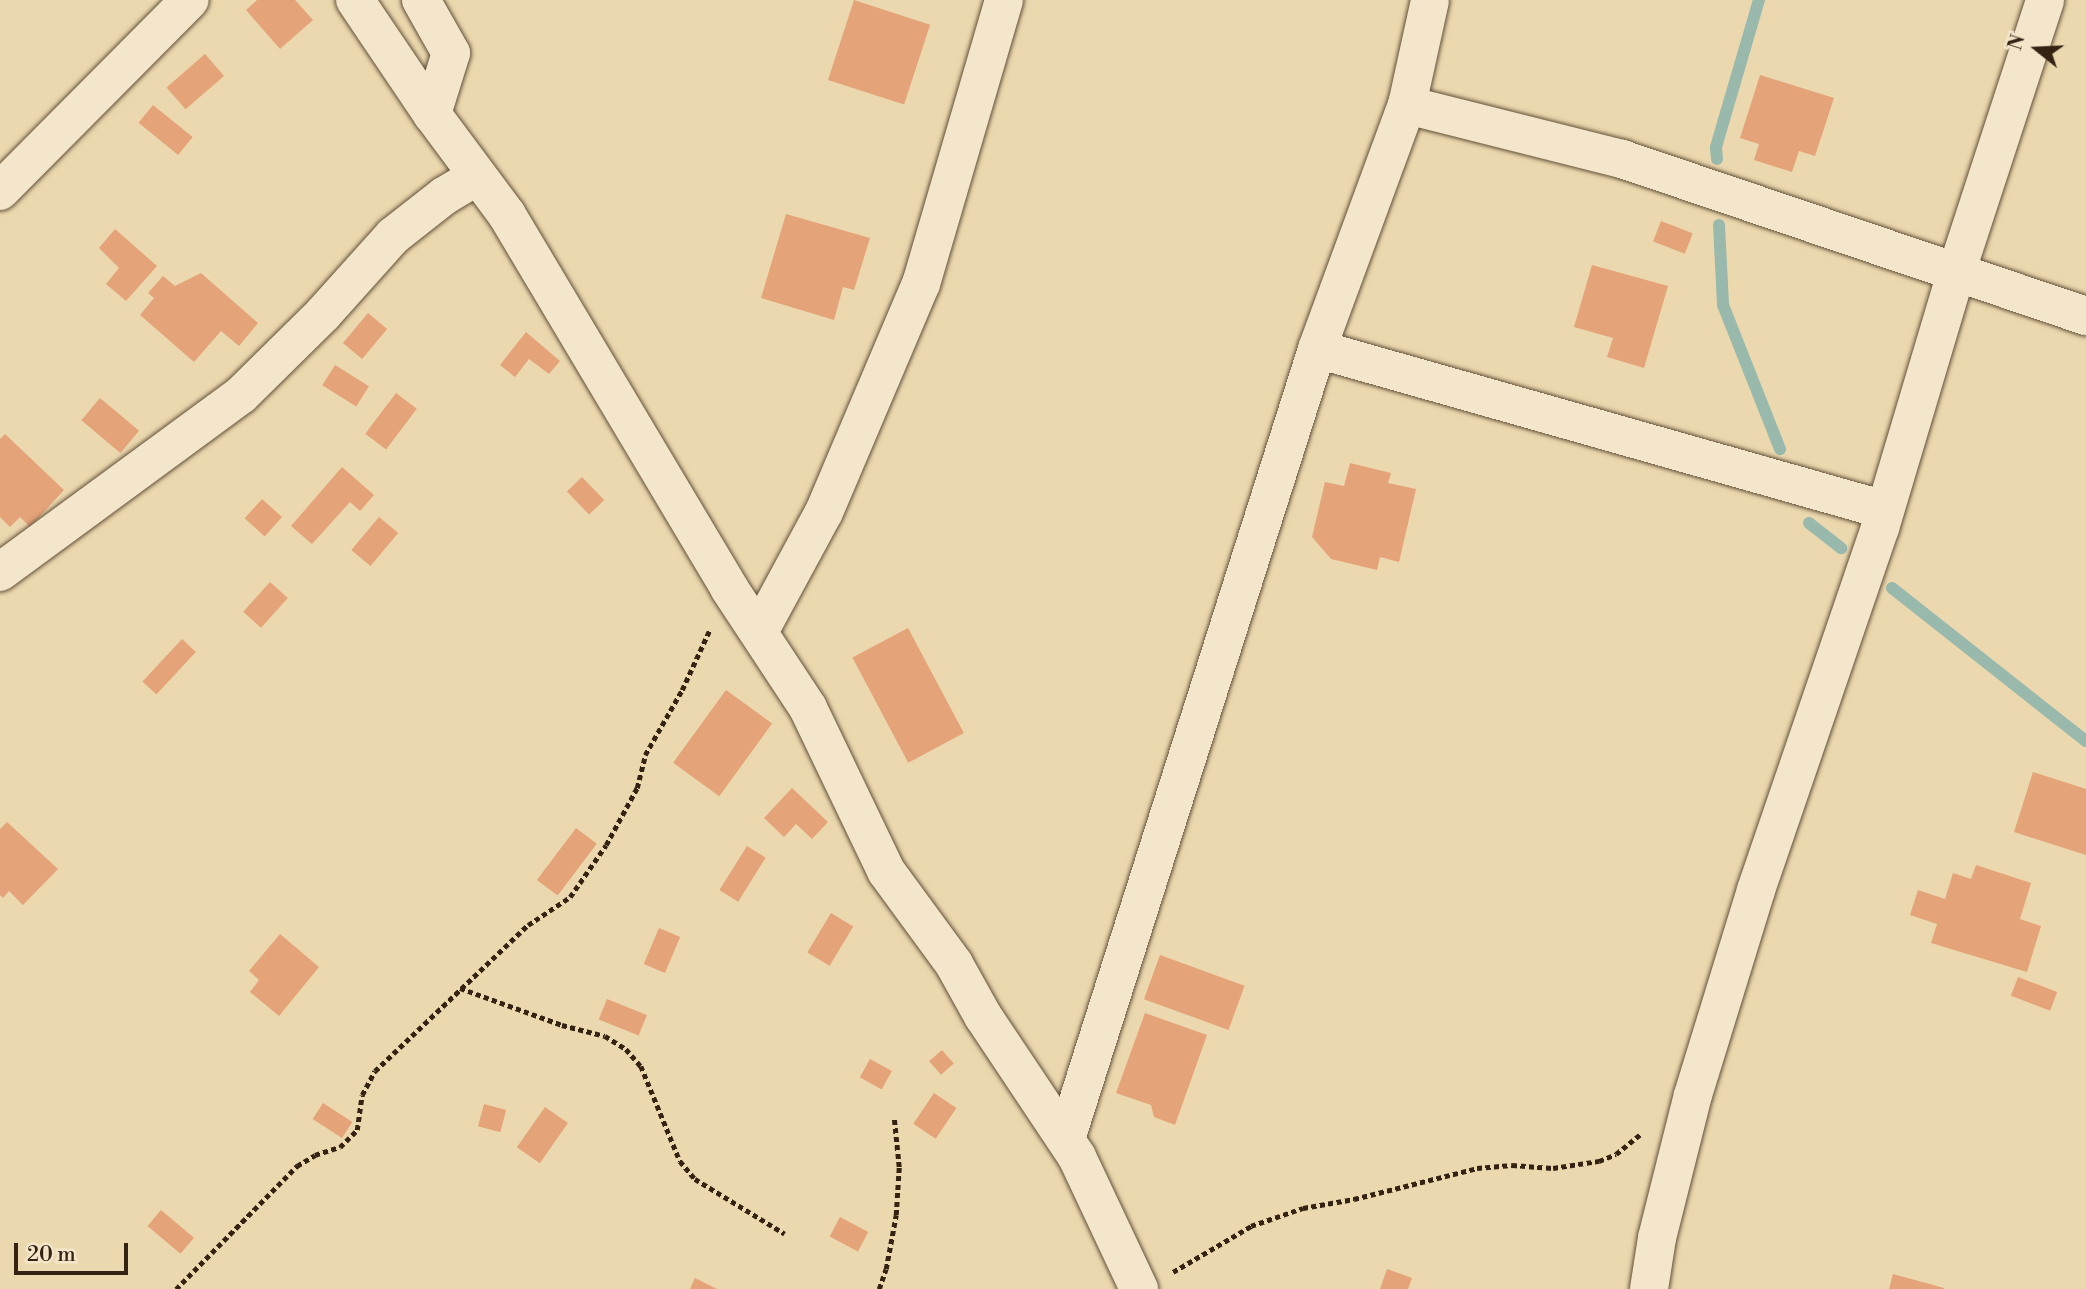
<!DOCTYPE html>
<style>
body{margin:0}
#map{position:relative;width:2086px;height:1289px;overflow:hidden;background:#ecd8ae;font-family:"Libre Bodoni",serif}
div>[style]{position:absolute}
.stream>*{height:12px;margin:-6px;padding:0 6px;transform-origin:6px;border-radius:6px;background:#99b9ad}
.building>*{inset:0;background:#e4a378;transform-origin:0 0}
.path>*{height:4.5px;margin-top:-2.25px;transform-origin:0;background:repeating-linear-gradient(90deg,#342313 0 5px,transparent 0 8.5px)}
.roads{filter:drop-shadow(0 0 2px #62503a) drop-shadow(0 0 2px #62503a)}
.minor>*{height:38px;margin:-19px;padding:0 19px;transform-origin:19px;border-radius:19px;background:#f3e6ca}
span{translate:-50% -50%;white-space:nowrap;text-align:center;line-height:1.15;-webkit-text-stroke:5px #f3e6ca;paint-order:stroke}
.north{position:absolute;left:2002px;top:14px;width:70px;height:70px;-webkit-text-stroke:5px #f3e6ca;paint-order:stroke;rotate:288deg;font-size:19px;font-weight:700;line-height:28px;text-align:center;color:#342313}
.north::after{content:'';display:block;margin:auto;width:24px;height:32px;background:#342313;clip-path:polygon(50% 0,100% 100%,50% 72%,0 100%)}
.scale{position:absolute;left:14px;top:1243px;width:114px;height:32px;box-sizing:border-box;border:4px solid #342313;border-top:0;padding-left:9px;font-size:21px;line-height:24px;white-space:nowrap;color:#342313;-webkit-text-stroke:5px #f3e6ca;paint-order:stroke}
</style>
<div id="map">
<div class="stream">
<i style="left:1717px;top:159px;width:12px;rotate:-95deg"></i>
<i style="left:1716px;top:147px;width:153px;rotate:-73.7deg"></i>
<i style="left:1719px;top:225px;width:80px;rotate:87.1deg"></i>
<i style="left:1723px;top:305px;width:155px;rotate:68.4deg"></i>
<i style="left:1809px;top:523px;width:41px;rotate:38deg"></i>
<i style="left:1892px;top:588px;width:247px;rotate:38.3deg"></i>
</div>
<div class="building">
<i style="clip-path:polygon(257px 0,295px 0,313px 20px,280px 49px,246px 10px)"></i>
<i style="left:854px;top:0;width:80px;height:84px;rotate:18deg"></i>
<i style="left:205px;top:54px;width:29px;height:51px;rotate:49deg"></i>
<i style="clip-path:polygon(1760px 75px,1834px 98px,1815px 156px,1799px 151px,1792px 172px,1754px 160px,1759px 144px,1740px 138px)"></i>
<i style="left:153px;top:105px;width:51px;height:23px;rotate:39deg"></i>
<i style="clip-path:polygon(786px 214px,870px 238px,854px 290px,843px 287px,834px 320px,761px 298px)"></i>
<i style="left:1661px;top:221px;width:34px;height:22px;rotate:21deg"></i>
<i style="clip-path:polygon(115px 229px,157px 266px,126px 301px,106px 284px,119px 268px,99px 248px)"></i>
<i style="clip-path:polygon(1592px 265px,1668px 286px,1644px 368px,1607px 357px,1613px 338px,1574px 327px)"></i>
<i style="clip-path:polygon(201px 273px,258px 323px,239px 346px,221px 331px,194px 362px,140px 315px,154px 298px,148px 293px,163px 276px,175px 286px)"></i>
<i style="left:368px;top:313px;width:25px;height:39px;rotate:40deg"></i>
<i style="clip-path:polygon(526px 332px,560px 361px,549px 374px,529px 359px,515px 377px,500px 365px)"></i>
<i style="left:335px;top:365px;width:40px;height:24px;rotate:32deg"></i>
<i style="left:396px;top:393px;width:26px;height:51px;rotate:37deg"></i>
<i style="left:100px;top:398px;width:51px;height:29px;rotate:40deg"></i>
<i style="clip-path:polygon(5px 434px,64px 490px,30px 527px,20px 517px,10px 527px,0 517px,0 439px)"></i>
<i style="clip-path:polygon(1350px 463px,1391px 473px,1388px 483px,1416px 489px,1399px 562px,1380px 557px,1377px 570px,1331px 559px,1312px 537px,1325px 482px,1344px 486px)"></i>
<i style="clip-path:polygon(342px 467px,374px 495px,360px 511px,350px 502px,312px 544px,291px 526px)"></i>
<i style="left:582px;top:477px;width:32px;height:21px;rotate:46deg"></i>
<i style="left:262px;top:499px;width:27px;height:26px;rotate:42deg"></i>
<i style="left:379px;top:517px;width:25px;height:43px;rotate:40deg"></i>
<i style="left:270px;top:582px;width:24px;height:40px;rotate:42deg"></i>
<i style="left:908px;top:628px;width:119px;height:63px;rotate:62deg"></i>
<i style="left:182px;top:639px;width:19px;height:58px;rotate:43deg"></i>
<i style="left:726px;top:690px;width:57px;height:90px;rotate:36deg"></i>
<i style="clip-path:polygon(2033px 772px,2086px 789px,2086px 855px,2014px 832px)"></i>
<i style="clip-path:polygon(792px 788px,828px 822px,812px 839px,796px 824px,784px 837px,764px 818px)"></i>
<i style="clip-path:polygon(7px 822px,58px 869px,23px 905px,9px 891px,3px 898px,0 895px,0 829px)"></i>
<i style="left:576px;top:828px;width:26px;height:65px;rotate:37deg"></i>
<i style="left:747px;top:846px;width:22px;height:52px;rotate:32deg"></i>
<i style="clip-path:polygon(1976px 865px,2031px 883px,2020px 919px,2041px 926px,2027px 972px,1931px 943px,1937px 924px,1910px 915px,1918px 890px,1945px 899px,1953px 873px,1971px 879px)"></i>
<i style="left:831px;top:913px;width:26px;height:46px;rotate:31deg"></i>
<i style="left:659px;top:928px;width:23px;height:39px;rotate:23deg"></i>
<i style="clip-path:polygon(280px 934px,319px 967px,279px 1016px,250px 992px,259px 980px,249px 971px)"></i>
<i style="left:1160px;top:955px;width:90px;height:47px;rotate:20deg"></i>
<i style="left:2018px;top:977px;width:42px;height:20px;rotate:21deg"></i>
<i style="left:607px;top:999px;width:43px;height:22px;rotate:22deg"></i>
<i style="clip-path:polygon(1145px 1013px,1207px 1035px,1175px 1125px,1154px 1117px,1151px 1105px,1116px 1093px)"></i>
<i style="left:942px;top:1050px;width:18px;height:17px;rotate:49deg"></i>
<i style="left:870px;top:1059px;width:25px;height:21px;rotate:29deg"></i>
<i style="left:934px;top:1093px;width:27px;height:37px;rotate:34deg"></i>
<i style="left:323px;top:1103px;width:35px;height:19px;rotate:33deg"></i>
<i style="left:484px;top:1104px;width:23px;height:23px;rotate:15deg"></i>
<i style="left:545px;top:1107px;width:28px;height:49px;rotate:35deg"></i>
<i style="left:161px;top:1210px;width:43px;height:21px;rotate:40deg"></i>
<i style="left:840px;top:1217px;width:32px;height:22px;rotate:28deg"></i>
<i style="clip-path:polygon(1387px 1269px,1412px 1278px,1408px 1289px,1380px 1289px)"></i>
<i style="clip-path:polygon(1893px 1274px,1944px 1288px,1944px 1289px,1889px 1289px)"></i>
<i style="clip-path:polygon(695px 1278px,717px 1289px,690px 1289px)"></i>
</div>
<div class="path">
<i style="left:460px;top:988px;width:109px;rotate:19.9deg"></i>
<i style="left:562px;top:1025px;width:44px;rotate:14.3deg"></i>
<i style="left:605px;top:1036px;width:25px;rotate:32deg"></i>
<i style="left:626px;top:1049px;width:23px;rotate:49deg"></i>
<i style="left:641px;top:1066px;width:103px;rotate:67.7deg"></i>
<i style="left:680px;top:1161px;width:23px;rotate:50deg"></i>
<i style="left:695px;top:1179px;width:105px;rotate:31.4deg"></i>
<i style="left:1173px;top:1272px;width:91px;rotate:-30.5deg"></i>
<i style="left:1251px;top:1226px;width:55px;rotate:-19.1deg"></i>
<i style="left:1303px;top:1208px;width:52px;rotate:-10deg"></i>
<i style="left:1354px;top:1199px;width:127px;rotate:-14.1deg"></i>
<i style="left:1477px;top:1168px;width:35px;rotate:-5deg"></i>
<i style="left:1512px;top:1165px;width:41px;rotate:4.2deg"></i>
<i style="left:1553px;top:1168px;width:47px;rotate:-8.7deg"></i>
<i style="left:1599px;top:1161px;width:18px;rotate:-22deg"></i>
<i style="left:1616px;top:1154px;width:33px;rotate:-39deg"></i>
<i style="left:176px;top:1289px;width:173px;rotate:-45.5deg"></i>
<i style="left:297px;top:1166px;width:21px;rotate:-31deg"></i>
<i style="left:315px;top:1155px;width:26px;rotate:-18deg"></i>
<i style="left:340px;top:1147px;width:24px;rotate:-45deg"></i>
<i style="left:357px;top:1130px;width:35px;rotate:-82deg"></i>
<i style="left:362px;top:1095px;width:27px;rotate:-62deg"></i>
<i style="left:375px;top:1071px;width:211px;rotate:-43.7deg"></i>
<i style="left:528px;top:925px;width:50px;rotate:-33.7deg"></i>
<i style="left:570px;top:897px;width:63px;rotate:-55.3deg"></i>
<i style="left:606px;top:845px;width:65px;rotate:-61.5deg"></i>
<i style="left:637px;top:788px;width:34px;rotate:-76deg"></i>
<i style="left:645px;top:755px;width:75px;rotate:-60.4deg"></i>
<i style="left:682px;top:690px;width:67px;rotate:-65.3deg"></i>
<i style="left:879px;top:1289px;width:21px;rotate:-71deg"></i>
<i style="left:886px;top:1269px;width:55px;rotate:-79.5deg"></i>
<i style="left:896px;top:1215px;width:48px;rotate:-86.4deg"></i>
<i style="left:899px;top:1167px;width:49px;rotate:-95.8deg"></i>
</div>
<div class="roads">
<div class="minor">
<i style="left:355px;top:0;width:138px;rotate:56deg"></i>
<i style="left:432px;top:114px;width:126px;rotate:53.4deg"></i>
<i style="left:507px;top:215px;width:434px;rotate:59.2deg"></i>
<i style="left:729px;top:588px;width:144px;rotate:56.6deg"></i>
<i style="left:808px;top:708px;width:181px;rotate:64.4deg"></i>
<i style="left:886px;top:871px;width:115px;rotate:53.8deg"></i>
<i style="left:954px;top:964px;width:60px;rotate:60.9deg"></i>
<i style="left:983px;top:1016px;width:169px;rotate:56.3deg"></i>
<i style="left:1077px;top:1157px;width:146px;rotate:64.8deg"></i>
<i style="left:421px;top:0;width:61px;rotate:60.5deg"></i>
<i style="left:451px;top:53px;width:64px;rotate:107.3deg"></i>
<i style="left:1407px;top:105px;width:222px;rotate:14.1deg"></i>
<i style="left:1622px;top:159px;width:490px;rotate:18.7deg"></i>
<i style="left:0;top:191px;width:269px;rotate:-45.2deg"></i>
<i style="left:1317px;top:349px;width:590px;rotate:15.83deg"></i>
<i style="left:0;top:572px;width:299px;rotate:-36.3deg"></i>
<i style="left:241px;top:395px;width:115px;rotate:-44.6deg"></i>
<i style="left:323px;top:314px;width:105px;rotate:-48.1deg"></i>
<i style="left:393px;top:236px;width:65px;rotate:-38.1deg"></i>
<i style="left:444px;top:196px;width:39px;rotate:-31deg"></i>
<i style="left:759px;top:632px;width:136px;rotate:-61.6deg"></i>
<i style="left:824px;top:512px;width:248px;rotate:-67deg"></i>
<i style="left:921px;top:284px;width:296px;rotate:-73.7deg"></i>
<i style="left:1066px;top:1139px;width:829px;rotate:-72.37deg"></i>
<i style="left:1317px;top:349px;width:260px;rotate:-69.8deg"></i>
<i style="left:1407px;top:105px;width:107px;rotate:-77.6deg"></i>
<i style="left:1649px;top:1289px;width:52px;rotate:-81.1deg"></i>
<i style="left:1657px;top:1238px;width:147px;rotate:-75.9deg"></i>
<i style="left:1693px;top:1095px;width:214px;rotate:-72.9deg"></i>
<i style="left:1756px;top:890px;width:383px;rotate:-71.1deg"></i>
<i style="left:1880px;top:528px;width:266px;rotate:-73.4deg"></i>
<i style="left:1956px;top:273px;width:287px;rotate:-71.9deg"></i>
</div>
</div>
<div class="north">N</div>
<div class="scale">20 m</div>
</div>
